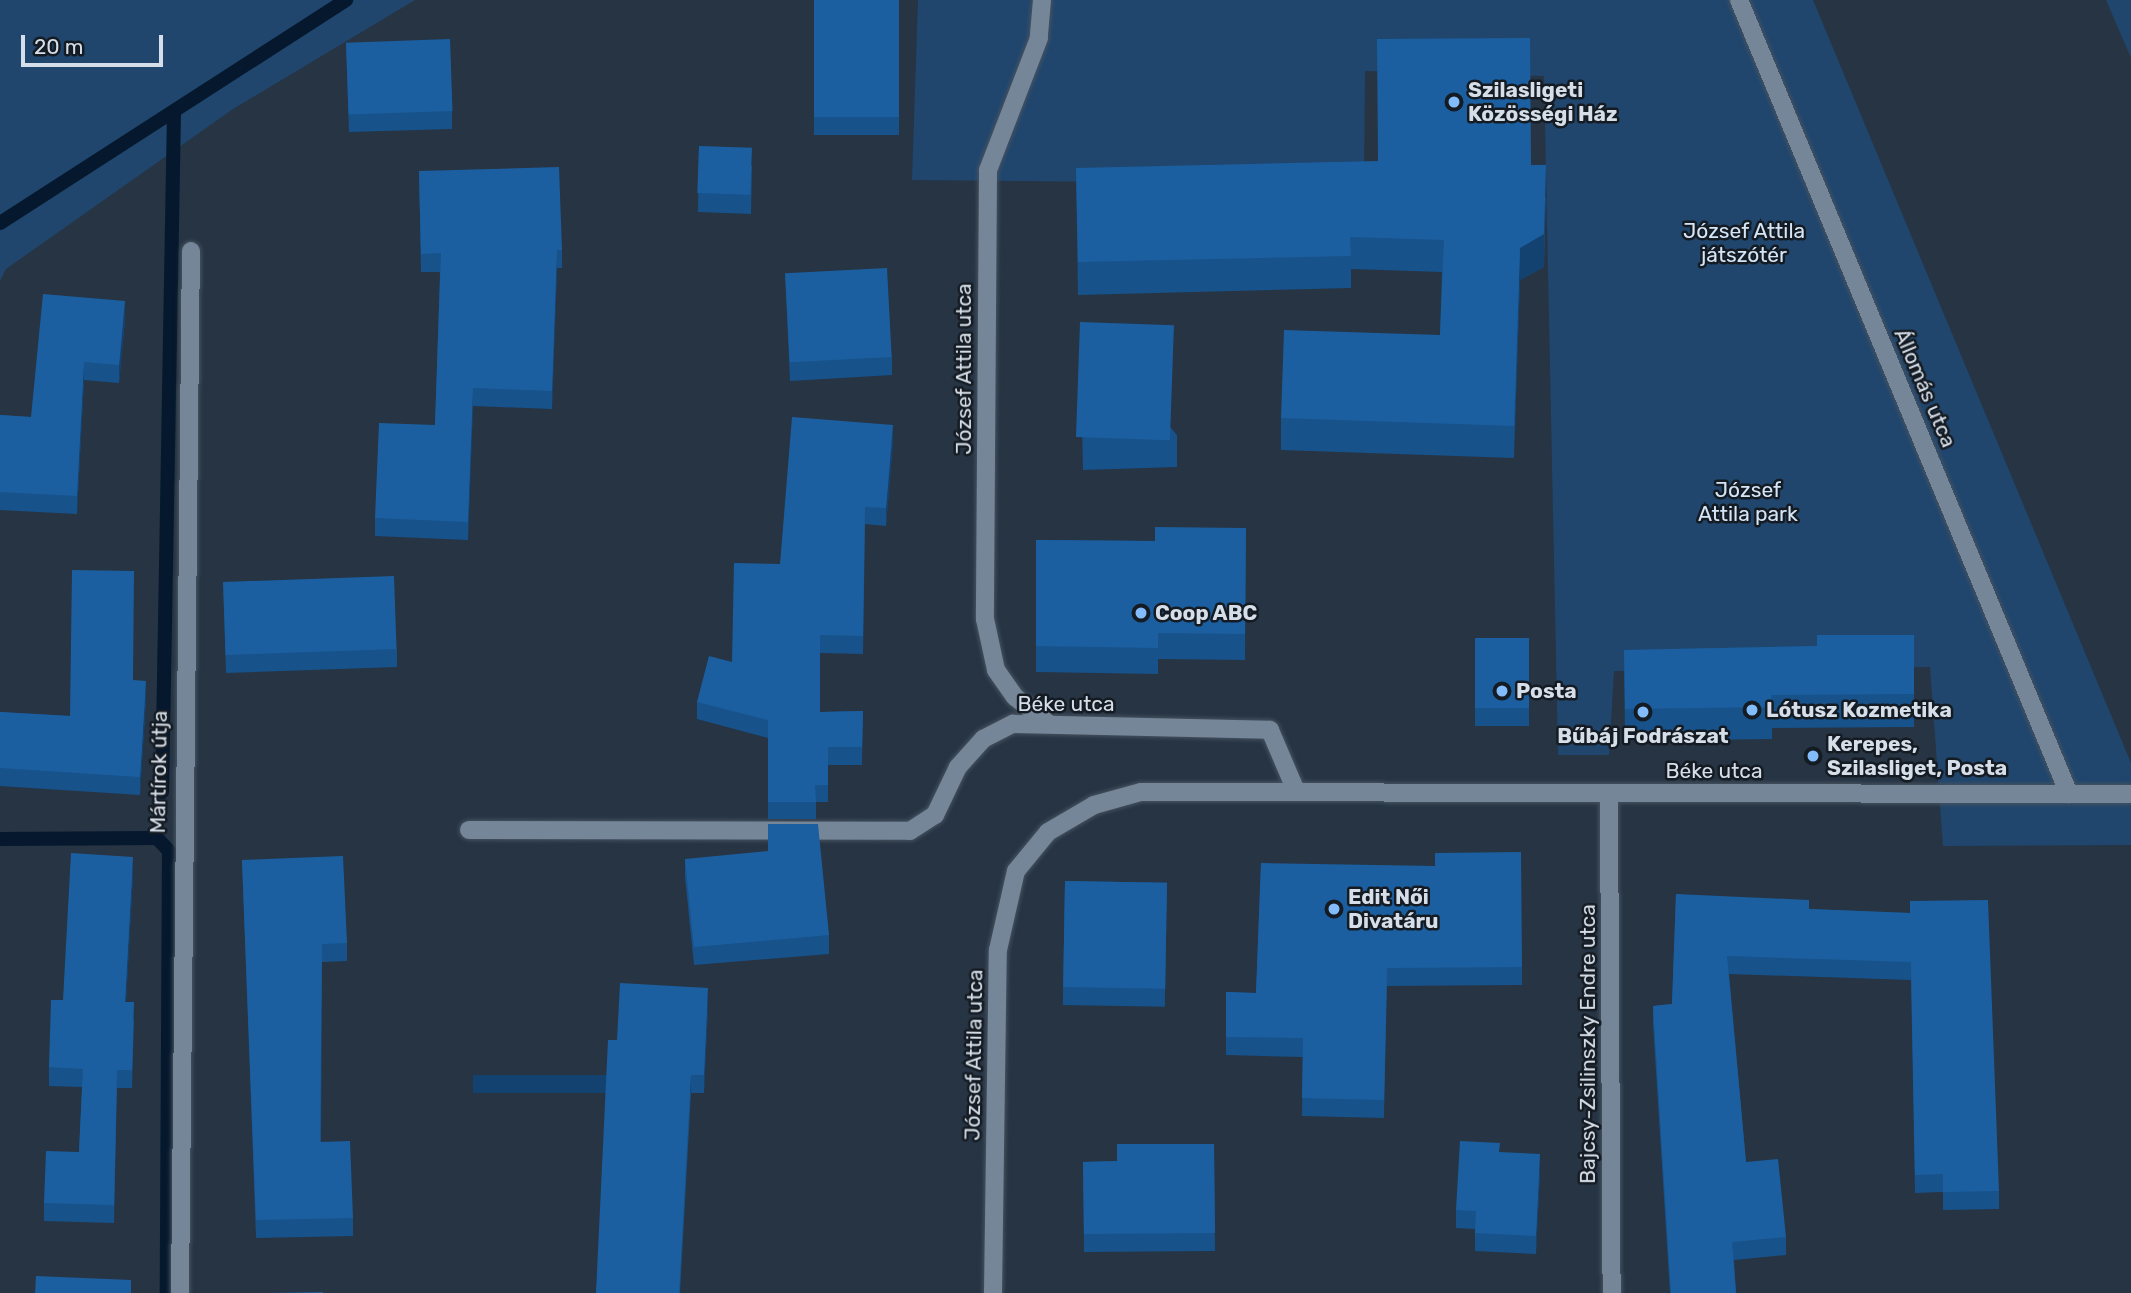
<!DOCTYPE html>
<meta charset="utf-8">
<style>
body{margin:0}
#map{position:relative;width:2131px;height:1293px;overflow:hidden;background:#263444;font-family:Rubik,sans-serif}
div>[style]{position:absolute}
.green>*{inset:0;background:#20466e}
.stream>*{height:14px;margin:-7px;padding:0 7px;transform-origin:7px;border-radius:7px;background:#05182d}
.roads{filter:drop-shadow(0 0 2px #46525f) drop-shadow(0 0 2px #46525f)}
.minor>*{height:18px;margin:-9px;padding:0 9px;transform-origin:9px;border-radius:9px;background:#768699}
.wall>*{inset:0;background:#18528a;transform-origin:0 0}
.shaded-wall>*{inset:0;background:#144270;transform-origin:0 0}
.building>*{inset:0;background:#1c5fa0;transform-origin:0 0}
.dots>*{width:19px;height:19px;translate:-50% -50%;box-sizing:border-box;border:4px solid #151b22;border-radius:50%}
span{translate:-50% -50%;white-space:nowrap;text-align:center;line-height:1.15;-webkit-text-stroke:5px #151b22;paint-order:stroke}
.poi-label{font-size:21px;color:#d6dfe9;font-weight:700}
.left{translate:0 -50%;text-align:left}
.park-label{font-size:21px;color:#d4e5f7}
.street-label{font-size:21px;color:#d6dfe9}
.scale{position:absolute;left:21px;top:35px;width:142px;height:32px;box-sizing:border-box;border:4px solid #d6dfe9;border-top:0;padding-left:9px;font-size:21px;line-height:24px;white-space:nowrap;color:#d6dfe9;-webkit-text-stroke:5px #151b22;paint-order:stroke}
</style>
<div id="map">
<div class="green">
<i style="clip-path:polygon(0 0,415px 0,233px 109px,6px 269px,0 281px)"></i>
<i style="clip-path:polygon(918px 0,1813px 0,2131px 763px,2131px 845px,1943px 846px,1930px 667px,1614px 671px,1609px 755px,1558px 755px,1544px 76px,1365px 71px,1364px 184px,912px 180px)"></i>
<i style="clip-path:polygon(2106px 0,2131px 0,2131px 58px)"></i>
</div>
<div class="stream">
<i style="left:0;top:223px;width:412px;rotate:-32.8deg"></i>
<i style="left:162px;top:792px;width:680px;rotate:-88.99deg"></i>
<i style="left:0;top:839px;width:157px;rotate:-0.4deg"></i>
<i style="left:157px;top:838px;width:18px;rotate:47deg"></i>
<i style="left:169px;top:851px;width:442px;rotate:90.3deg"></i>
</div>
<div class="roads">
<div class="minor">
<i style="left:1042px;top:0;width:38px;rotate:95deg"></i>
<i style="left:1039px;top:38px;width:142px;rotate:111.1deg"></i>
<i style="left:988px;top:170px;width:449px;rotate:90.4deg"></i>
<i style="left:985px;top:619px;width:52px;rotate:77.8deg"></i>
<i style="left:996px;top:670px;width:33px;rotate:55deg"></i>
<i style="left:1015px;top:697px;width:43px;rotate:38.5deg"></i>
<i style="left:1739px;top:0;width:860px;rotate:67.43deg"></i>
<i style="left:1609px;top:794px;width:499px;rotate:89.7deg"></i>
<i style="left:469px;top:830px;width:441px;rotate:0.1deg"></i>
<i style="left:910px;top:831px;width:30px;rotate:-33deg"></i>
<i style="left:935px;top:815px;width:53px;rotate:-64.4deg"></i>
<i style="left:958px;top:767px;width:38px;rotate:-48deg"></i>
<i style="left:983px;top:739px;width:34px;rotate:-27deg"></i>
<i style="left:1013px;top:724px;width:257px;rotate:1.3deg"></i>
<i style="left:1270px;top:730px;width:66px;rotate:66.9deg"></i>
<i style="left:180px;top:1293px;width:1042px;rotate:-89.4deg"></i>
<i style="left:993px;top:1293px;width:343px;rotate:-89.2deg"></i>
<i style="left:998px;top:950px;width:81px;rotate:-77.2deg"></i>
<i style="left:1016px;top:871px;width:50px;rotate:-50.6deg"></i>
<i style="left:1048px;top:832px;width:53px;rotate:-30.4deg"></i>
<i style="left:1094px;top:805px;width:49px;rotate:-15.5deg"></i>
<i style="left:1141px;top:792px;width:990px;rotate:0.12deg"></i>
</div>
</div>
<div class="wall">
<i style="left:814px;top:0;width:85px;height:135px"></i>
<i style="clip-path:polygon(346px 42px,452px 111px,452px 129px,349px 132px)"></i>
<i style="clip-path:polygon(699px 146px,752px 166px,751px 214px,698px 212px)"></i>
<i style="clip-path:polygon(1531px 165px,1546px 198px,1544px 267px,1520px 280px,1514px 458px,1281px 450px,1281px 418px,1440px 335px,1442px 272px,1351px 269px,1351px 288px,1078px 295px,1076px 168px)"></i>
<i style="clip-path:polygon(419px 171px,562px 250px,562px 268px,557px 268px,552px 409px,473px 406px,468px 540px,375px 536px,375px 518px,435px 425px,440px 272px,421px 272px)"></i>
<i style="clip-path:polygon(785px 273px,892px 357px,892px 375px,790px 381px)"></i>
<i style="clip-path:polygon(125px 319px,119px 383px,84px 380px,77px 514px,0 510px,0 415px,31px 417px)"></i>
<i style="clip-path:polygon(1080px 322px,1177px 435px,1177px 467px,1083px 470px)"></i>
<i style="clip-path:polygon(893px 442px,886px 526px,865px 524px,863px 654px,820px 653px,820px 712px,863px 711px,862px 765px,828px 765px,828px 802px,816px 802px,816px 819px,768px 819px,768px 738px,697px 719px,697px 702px,732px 662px,780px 564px)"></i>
<i style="clip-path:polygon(1246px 528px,1245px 660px,1158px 659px,1158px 674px,1036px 672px,1036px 540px,1155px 541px)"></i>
<i style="clip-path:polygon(223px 582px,397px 649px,397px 667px,226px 673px)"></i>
<i style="clip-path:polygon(1914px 635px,1914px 727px,1772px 728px,1772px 739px,1625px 741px,1624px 650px,1817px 646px)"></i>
<i style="left:1475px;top:638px;width:54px;height:88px"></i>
<i style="clip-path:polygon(133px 680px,146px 699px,140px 795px,0 786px,0 712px,70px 716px)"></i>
<i style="clip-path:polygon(685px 859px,829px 935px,829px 954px,694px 965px,685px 877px)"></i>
<i style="clip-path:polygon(242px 860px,347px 943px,347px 961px,322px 962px,321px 1142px,353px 1218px,353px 1236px,256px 1238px)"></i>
<i style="clip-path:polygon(1261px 863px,1522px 967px,1522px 985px,1387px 986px,1384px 1118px,1302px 1116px,1303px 1057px,1226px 1055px,1226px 992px,1256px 993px)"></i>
<i style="clip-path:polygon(133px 875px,126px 1002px,134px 1021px,132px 1088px,117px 1088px,114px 1223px,44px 1221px,44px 1203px,79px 1152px,82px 1087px,49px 1086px,49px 1067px,63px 1000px)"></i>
<i style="left:1065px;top:881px;width:102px;height:124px;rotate:1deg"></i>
<i style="clip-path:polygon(1676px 894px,1809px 909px,1910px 913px,1999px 1191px,1999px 1209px,1943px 1210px,1943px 1192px,1915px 1193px,1911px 980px,1729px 974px,1746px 1162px,1786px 1237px,1786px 1255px,1734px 1260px,1736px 1293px,1670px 1293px,1653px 1024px,1653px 1006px,1672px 1004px)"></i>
<i style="clip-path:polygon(708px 1006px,704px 1093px,691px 1093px,680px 1293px,596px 1293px,617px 1040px)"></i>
<i style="clip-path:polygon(1214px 1144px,1215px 1251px,1084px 1252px,1083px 1162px,1117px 1161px)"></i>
<i style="clip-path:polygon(1500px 1152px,1540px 1172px,1536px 1254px,1475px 1251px,1475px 1229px,1456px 1228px,1456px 1210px)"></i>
</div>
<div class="shaded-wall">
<i style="clip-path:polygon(1546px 165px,1544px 267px,1520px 280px,1514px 458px,1520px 248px)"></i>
<i style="clip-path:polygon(557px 250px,557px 268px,552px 409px,552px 391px)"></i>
<i style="clip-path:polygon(125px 301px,125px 319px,119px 383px,119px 365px)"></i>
<i style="clip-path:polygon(84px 362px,84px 380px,77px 514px,77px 496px)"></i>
<i style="clip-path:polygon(473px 388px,473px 406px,468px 540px,468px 522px)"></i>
<i style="clip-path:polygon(893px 425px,893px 442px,886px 526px,886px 508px)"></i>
<i style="clip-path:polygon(146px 681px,146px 699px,140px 795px,140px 777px)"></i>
<i style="clip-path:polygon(133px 857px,133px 875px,125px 1020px,125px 1002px)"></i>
<i style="clip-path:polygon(708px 988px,708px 1006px,704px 1093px,704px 1075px)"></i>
<i style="left:691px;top:1075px;width:18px;height:218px;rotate:90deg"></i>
<i style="clip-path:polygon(1540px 1154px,1540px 1172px,1536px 1254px,1536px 1236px)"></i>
</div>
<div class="building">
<i style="left:814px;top:0;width:85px;height:117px"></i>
<i style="clip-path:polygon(1530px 38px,1531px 165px,1546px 165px,1544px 234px,1520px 248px,1514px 426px,1281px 418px,1284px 330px,1440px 335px,1444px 240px,1350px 237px,1351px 256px,1078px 262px,1076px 168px,1378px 161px,1377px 39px)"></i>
<i style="left:450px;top:39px;width:72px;height:104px;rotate:88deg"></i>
<i style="left:699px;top:146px;width:53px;height:47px;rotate:2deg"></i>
<i style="clip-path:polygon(559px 167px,562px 250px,557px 250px,552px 391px,473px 388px,468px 522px,375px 518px,379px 423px,435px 425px,441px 253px,421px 254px,419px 171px)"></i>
<i style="left:887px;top:268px;width:89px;height:102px;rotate:87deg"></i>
<i style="clip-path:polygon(43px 294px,125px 301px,119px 365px,84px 362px,77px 496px,0 492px,0 415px,31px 417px)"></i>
<i style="left:1080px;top:322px;width:94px;height:115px;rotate:2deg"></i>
<i style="clip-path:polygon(792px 417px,893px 425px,886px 508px,865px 507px,863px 636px,820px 635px,820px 712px,863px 711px,862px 747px,828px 747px,828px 785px,815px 785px,816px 802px,768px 802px,768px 720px,697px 702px,709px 656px,732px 662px,734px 563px,780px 564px)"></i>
<i style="clip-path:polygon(1155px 527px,1246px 528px,1245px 634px,1158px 633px,1158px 648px,1036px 646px,1036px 540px,1155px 541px)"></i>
<i style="clip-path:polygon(72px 570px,134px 571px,133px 680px,146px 681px,140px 777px,0 768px,0 712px,70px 716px)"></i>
<i style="left:394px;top:576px;width:73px;height:171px;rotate:88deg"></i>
<i style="clip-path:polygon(1817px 635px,1914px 635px,1914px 694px,1771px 695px,1772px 707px,1625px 709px,1624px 650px,1817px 646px)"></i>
<i style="left:1475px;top:638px;width:54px;height:70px"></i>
<i style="clip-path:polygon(768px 824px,818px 824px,829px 935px,694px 947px,685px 859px,768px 851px)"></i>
<i style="clip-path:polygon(1521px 852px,1522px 967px,1387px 968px,1384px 1100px,1302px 1098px,1303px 1038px,1226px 1037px,1226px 992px,1256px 993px,1261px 863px,1435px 866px,1435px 853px)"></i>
<i style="clip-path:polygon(71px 853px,133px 857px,125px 1002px,134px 1002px,132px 1070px,117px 1070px,114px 1205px,44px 1203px,46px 1151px,79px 1152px,83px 1069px,49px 1067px,51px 1000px,63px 1000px)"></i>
<i style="clip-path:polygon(343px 856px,347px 943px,322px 944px,320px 1142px,350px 1141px,353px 1218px,256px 1220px,242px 860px)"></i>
<i style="left:1065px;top:881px;width:102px;height:106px;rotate:1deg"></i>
<i style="clip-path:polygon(1676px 894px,1809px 900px,1809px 909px,1910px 913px,1910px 901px,1988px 900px,1999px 1191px,1943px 1192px,1943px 1174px,1915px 1175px,1911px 962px,1727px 956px,1746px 1162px,1778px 1159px,1786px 1237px,1732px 1242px,1736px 1293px,1671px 1293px,1653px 1006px,1672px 1004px)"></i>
<i style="clip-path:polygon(620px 983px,708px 988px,704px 1075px,691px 1075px,679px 1293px,596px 1293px,608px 1040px,617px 1040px)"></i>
<i style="clip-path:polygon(1460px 1141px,1500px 1143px,1499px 1152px,1540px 1154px,1536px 1236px,1475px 1233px,1476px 1211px,1456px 1210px)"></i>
<i style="clip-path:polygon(1117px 1144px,1214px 1144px,1215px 1233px,1084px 1234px,1083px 1162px,1117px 1161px)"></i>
<i style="clip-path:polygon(36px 1276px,131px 1280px,131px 1293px,35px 1293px)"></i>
<i style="clip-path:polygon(323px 1292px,323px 1293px,267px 1293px)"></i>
</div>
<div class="dots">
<i style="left:1454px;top:102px;background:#83bcfb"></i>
<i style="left:1141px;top:613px;background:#83bcfb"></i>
<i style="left:1502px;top:691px;background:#83bcfb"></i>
<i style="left:1752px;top:710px;background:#83bcfb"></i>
<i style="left:1643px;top:712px;background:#83bcfb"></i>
<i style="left:1813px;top:756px;background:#83bcfb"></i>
<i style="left:1334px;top:909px;background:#83bcfb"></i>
</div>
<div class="poi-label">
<span class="left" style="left:1468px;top:102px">Szilasligeti<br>Közösségi Ház</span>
<span class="left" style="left:1155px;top:613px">Coop ABC</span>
<span class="left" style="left:1516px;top:691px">Posta</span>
<span class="left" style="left:1766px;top:710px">Lótusz Kozmetika</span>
<span style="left:1643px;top:736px">Bűbáj Fodrászat</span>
<span class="left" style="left:1827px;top:756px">Kerepes,<br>Szilasliget, Posta</span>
<span class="left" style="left:1348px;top:909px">Edit Női<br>Divatáru</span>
</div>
<div class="park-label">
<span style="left:1744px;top:243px">József Attila<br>játszótér</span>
<span style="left:1748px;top:502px">József<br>Attila park</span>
</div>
<div class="street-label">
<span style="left:964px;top:369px;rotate:-90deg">József Attila utca</span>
<span style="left:1925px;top:388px;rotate:67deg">Állomás utca</span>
<span style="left:1066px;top:704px">Béke utca</span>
<span style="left:1714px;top:771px">Béke utca</span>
<span style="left:159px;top:772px;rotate:-89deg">Mártírok útja</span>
<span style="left:1588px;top:1044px;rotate:-90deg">Bajcsy-Zsilinszky Endre utca</span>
<span style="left:974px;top:1055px;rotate:-89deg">József Attila utca</span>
</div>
<div class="scale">20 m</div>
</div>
